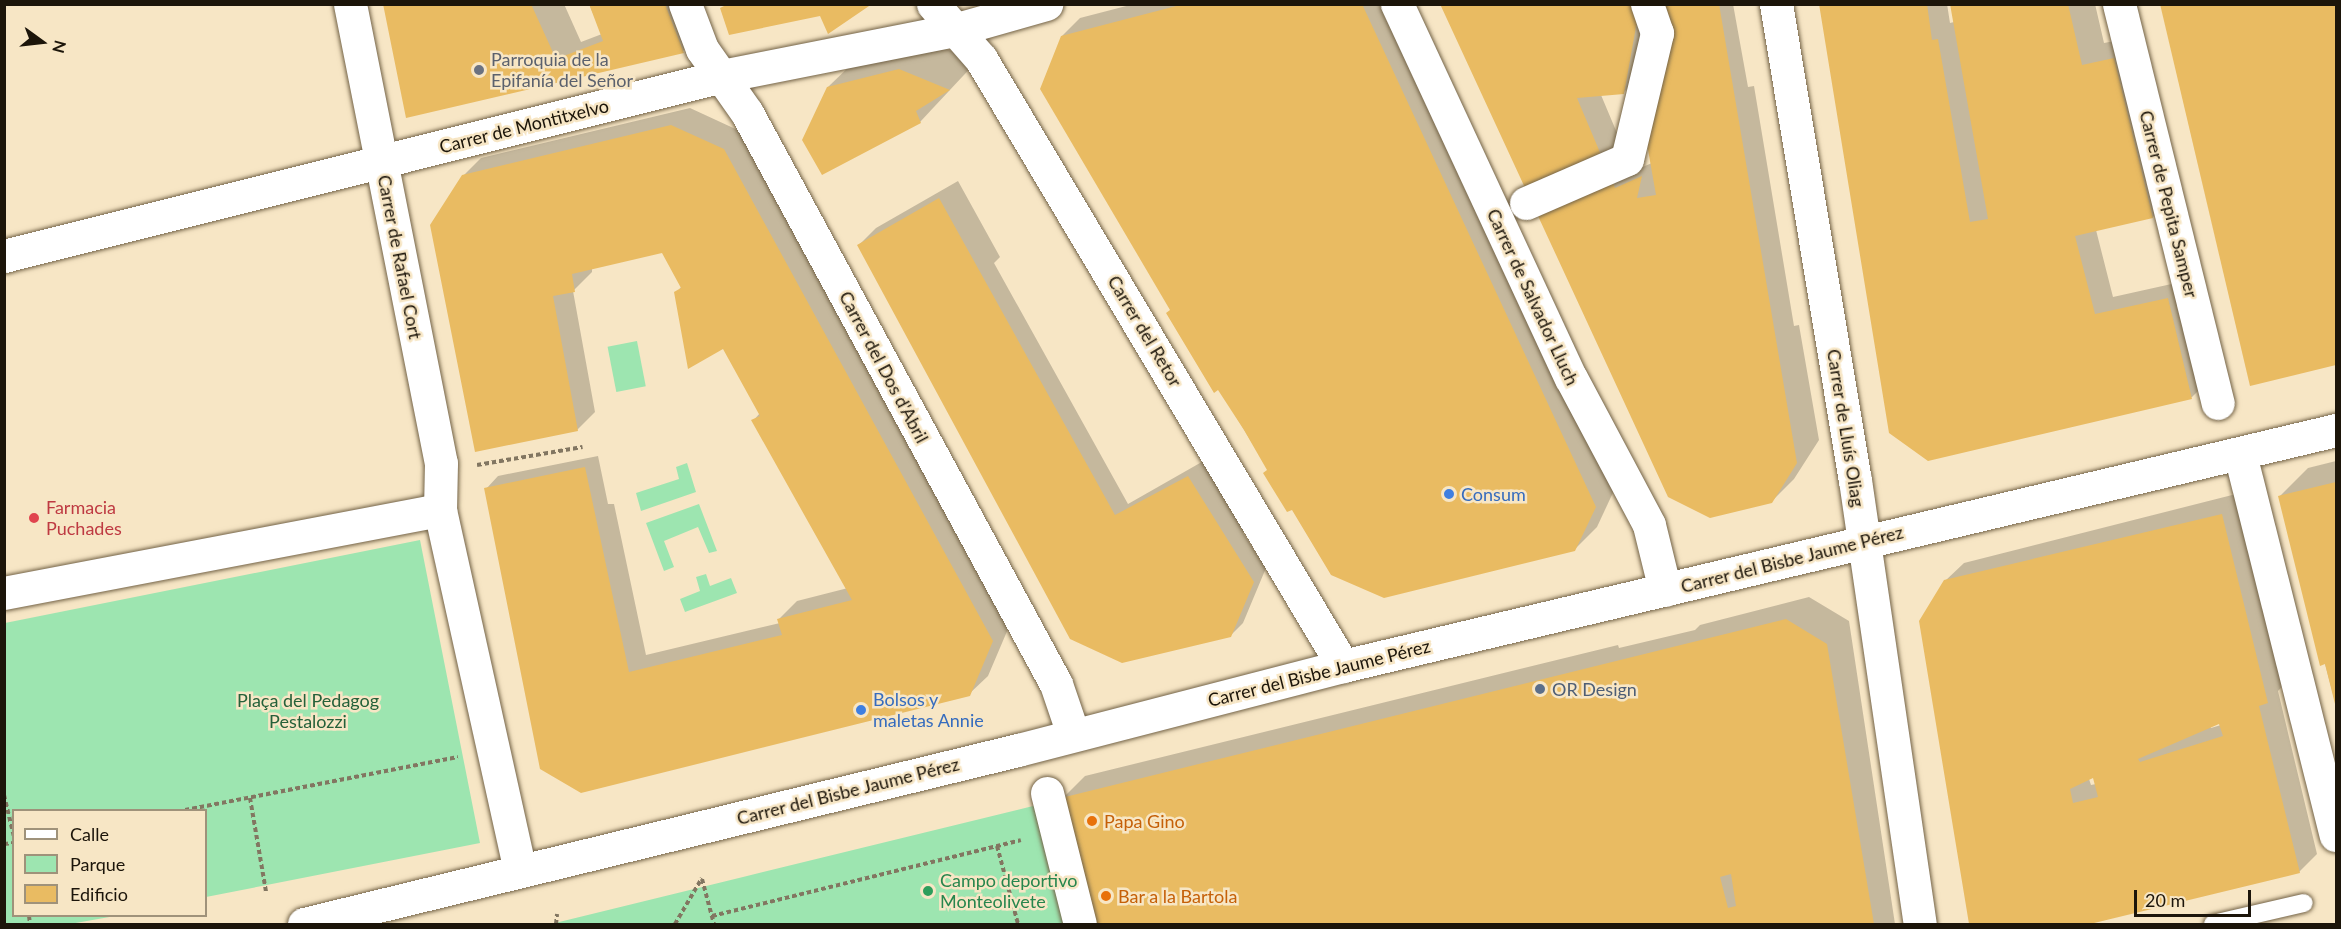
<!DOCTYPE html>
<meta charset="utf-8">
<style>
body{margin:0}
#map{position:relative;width:2341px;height:929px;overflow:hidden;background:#f7e6c5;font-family:Lato,sans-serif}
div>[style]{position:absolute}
.green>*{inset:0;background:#9de5b0;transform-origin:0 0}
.shadow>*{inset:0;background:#0003}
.building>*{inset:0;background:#e9bb62}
.path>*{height:4px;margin-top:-2px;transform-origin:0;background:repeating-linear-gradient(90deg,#827661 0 4.5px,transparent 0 7.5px)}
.roads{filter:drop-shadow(0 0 2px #736347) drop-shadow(0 0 2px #736347)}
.lane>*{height:18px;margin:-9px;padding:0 9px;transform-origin:9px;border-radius:9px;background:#fff}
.street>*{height:33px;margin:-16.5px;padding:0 16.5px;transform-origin:16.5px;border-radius:16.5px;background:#fff}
.dots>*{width:16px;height:16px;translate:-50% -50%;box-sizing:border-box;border:3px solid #f7e6c5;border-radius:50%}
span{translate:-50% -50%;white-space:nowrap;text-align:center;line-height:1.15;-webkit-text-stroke:5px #f7e6c5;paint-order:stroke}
.worship-label{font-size:18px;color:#5b616d}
.left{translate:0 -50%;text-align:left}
.street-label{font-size:18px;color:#1c150a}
.shop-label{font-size:18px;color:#366cbe}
.health-label{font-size:18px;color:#be3a42}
.service-label{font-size:18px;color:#4e5e75}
.park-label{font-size:18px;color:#25613a}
.food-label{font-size:18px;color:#c56008}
.leisure-label{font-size:18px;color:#27864d}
.frame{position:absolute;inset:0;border:6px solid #1c150a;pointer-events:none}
.legend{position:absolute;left:12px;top:809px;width:195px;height:108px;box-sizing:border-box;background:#f7e6c5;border:2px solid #9f927a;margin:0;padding:8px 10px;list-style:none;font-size:18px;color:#1c150a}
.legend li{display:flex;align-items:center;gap:12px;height:30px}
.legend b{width:30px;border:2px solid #9f927a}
.north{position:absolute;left:12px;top:12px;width:60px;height:60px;-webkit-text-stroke:4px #f7e6c5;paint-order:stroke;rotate:105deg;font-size:16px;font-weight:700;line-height:24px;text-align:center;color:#1c150a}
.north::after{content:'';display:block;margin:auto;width:21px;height:27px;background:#1c150a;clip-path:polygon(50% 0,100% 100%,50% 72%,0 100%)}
.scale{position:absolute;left:2134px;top:890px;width:117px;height:27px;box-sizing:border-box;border:3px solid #1c150a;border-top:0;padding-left:8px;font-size:18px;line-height:21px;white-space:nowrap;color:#1c150a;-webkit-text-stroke:4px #f7e6c5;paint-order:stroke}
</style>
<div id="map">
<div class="green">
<i style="left:637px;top:341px;width:46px;height:30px;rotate:79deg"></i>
<i style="clip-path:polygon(687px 463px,696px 492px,641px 511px,636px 493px,679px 479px,676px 467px)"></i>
<i style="clip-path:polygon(699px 504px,717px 551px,709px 553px,698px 527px,664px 541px,674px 567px,664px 571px,646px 523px)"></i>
<i style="clip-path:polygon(420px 540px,480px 843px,206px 897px,206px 810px,14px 810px,14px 916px,115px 916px,70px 924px,5px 924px,5px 623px)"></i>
<i style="clip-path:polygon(706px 574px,710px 586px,731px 578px,737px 593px,685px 612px,680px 599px,700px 591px,696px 577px)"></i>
<i style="clip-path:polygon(1037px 805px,1066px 924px,551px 924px,743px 877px)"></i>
</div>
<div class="shadow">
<i style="clip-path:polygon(385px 4px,564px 4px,581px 42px,602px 34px,589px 4px,682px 4px,695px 39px,683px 51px,566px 79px)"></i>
<i style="clip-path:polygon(1134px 4px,1380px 4px,1617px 484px,1597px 527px,1574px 550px,1268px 469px,1171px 310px,1062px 36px,1080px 18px)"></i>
<i style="clip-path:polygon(1441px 4px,1648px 4px,1636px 80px,1624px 92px,1601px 95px,1633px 171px,1652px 163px,1662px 4px,1733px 4px,1748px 87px,1754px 86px,1794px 326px,1799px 325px,1819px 440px,1794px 479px,1771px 502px)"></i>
<i style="clip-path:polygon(1820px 4px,1947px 4px,1950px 23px,1954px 22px,1951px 4px,2095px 4px,2104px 43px,2136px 37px,2175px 194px,2153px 217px,2096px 230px,2113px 297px,2185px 281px,2210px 379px,2192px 397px,1928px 460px)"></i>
<i style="clip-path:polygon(2161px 4px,2336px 4px,2336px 364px,2251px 385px)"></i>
<i style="clip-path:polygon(928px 42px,977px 61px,920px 122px,828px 87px,857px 59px)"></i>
<i style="clip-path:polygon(690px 108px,742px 132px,1011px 622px,988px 676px,969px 694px,582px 792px,486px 489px,498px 476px,598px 456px,608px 504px,614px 504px,646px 655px,780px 623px,779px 619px,797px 601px,848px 588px,753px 421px,760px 413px,724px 347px,676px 293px,682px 286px,663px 251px,592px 268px,592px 272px,573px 291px,595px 412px,577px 430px,463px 176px,481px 158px)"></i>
<i style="clip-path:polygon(958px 181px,1000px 257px,994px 263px,1128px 504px,1207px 459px,1248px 527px,1243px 533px,1266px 568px,1243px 623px,1230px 636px,1122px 661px,859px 245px,876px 228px)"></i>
<i style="clip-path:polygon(2336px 461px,2336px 705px,2280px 496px,2308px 468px)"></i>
<i style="clip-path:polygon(evenodd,2244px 492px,2289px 679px,2278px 691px,2317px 854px,2299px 872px,2081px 924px,1971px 924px,1951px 809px,1945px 581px,1964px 563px,2244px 492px,2225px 720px,2221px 725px,2211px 728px,2210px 726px,2225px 720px,2244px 492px,2095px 777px,2096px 784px,2091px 785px,2089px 779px,2095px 777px)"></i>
<i style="clip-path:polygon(1809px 597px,1849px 621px,1895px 924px,1094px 924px,1063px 798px,1085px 776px,1618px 645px,1619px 648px,1695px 630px,1700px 625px)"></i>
</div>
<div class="building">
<i style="clip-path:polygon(383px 4px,531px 4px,556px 59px,603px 41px,589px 4px,665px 4px,684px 53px,406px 118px)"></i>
<i style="clip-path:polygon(728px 4px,872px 4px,828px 34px,820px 16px,729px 35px,720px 8px)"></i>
<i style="clip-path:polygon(1184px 4px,1362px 4px,1596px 507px,1575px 551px,1384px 598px,1331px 575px,1292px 510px,1287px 512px,1263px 473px,1267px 470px,1244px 430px,1218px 390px,1214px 393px,1166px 313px,1170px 310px,1040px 89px,1061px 36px)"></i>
<i style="clip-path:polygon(1440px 4px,1631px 4px,1637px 21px,1624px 94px,1577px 98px,1615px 188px,1642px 176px,1637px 198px,1656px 195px,1647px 144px,1671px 35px,1661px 4px,1719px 4px,1797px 463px,1772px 503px,1710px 518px,1668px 497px)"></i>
<i style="clip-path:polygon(1819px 4px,1927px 4px,1932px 40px,1938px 39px,1970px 222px,1988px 219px,1950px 4px,2068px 4px,2082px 65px,2114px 58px,2153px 218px,2075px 236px,2095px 314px,2168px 298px,2192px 399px,1928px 461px,1889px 433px)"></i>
<i style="clip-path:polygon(2160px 4px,2336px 4px,2336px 365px,2250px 386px)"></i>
<i style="clip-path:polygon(899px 69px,950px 90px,916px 111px,921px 123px,822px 175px,802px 140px,827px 87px)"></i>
<i style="clip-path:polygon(671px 125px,724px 149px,993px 641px,970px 696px,581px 793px,540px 769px,484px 488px,585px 467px,629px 672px,782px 635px,777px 619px,852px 600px,751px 420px,760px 416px,723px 349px,688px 369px,674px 292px,681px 288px,662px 253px,572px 274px,575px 292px,553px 296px,578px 431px,475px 452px,430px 225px,462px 175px)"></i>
<i style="clip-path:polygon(939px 198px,1115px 515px,1188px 476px,1254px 582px,1231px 637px,1122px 663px,1070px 639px,857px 245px)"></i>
<i style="clip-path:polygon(2336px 482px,2336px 708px,2325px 664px,2320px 666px,2278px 496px)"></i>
<i style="clip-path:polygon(evenodd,2222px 514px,2268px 703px,2259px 706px,2300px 873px,2090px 924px,1969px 924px,1919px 621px,1944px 580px,2222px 514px,2219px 724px,2223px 736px,2140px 762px,2138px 759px,2219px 724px,2222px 514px,2093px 778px,2098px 797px,2073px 803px,2070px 789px,2093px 778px)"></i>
<i style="clip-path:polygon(evenodd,1786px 619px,1827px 644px,1874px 924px,1092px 924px,1061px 798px,1786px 619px,1731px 874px,1736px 906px,1728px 908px,1720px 877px,1731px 874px)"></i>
</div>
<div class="path">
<i style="left:477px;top:465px;width:107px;rotate:-9.7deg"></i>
<i style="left:4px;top:795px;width:43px;rotate:76.6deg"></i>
<i style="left:250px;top:798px;width:95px;rotate:80.3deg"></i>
<i style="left:185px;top:810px;width:278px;rotate:-11deg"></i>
<i style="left:4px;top:844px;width:10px;rotate:-6deg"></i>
<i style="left:997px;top:846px;width:81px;rotate:74.9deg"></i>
<i style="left:702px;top:879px;width:47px;rotate:75.1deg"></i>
<i style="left:29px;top:916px;width:8px;rotate:83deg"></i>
<i style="left:712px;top:916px;width:318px;rotate:-13.8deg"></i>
<i style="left:556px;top:924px;width:10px;rotate:-84deg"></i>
<i style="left:675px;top:924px;width:53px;rotate:-59.6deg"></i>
</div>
<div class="roads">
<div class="lane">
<i style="left:2213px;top:924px;width:93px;rotate:-13deg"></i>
</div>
<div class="street">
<i style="left:350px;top:4px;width:468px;rotate:78.8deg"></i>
<i style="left:441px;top:463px;width:47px;rotate:91.2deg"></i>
<i style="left:440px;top:510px;width:369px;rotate:77.5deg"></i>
<i style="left:685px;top:4px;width:48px;rotate:69.3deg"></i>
<i style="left:702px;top:49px;width:78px;rotate:54.9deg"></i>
<i style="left:747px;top:113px;width:649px;rotate:61.58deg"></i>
<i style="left:1056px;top:684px;width:53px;rotate:71.2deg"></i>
<i style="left:933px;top:4px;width:73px;rotate:48.9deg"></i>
<i style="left:981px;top:59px;width:707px;rotate:59.19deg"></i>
<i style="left:1397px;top:4px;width:412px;rotate:65.1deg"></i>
<i style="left:1571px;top:378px;width:166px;rotate:62deg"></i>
<i style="left:1649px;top:525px;width:67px;rotate:76.2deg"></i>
<i style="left:1776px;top:4px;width:483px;rotate:80.6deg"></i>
<i style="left:1855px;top:480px;width:449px;rotate:81.7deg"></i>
<i style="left:2119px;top:4px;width:411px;rotate:76.1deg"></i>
<i style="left:1526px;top:203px;width:110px;rotate:-23.5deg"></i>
<i style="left:1627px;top:159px;width:130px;rotate:-76.6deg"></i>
<i style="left:1657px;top:33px;width:31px;rotate:-109deg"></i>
<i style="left:4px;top:256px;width:740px;rotate:-14.07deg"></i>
<i style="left:722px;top:76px;width:237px;rotate:-11.2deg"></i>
<i style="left:954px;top:30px;width:96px;rotate:-15.8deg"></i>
<i style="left:2240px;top:454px;width:393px;rotate:75.9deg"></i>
<i style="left:4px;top:593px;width:444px;rotate:-10.8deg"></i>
<i style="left:1047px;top:793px;width:135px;rotate:75.9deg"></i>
<i style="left:304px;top:924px;width:735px;rotate:-13.7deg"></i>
<i style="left:1018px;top:750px;width:336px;rotate:-14.5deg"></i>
<i style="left:1343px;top:666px;width:1021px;rotate:-13.37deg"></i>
</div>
</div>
<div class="dots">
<i style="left:479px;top:70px;background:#6b7280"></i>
<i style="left:1449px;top:494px;background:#3f7fe0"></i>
<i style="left:34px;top:518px;background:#e0444e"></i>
<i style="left:1540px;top:689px;background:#5c6f8a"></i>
<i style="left:861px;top:710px;background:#3f7fe0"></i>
<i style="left:1092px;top:821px;background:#e8710a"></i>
<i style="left:928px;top:891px;background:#2e9e5b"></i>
<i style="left:1106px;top:896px;background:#e8710a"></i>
</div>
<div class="worship-label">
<span class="left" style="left:491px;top:70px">Parroquia de la<br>Epifanía del Señor</span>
</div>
<div class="street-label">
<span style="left:524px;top:126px;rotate:-14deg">Carrer de Montitxelvo</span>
<span style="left:2169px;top:204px;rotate:76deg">Carrer de Pepita Samper</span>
<span style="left:400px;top:257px;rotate:79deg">Carrer de Rafael Cort</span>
<span style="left:1533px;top:297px;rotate:65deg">Carrer de Salvador Lluch</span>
<span style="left:1145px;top:331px;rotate:59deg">Carrer del Retor</span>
<span style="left:884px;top:367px;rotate:62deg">Carrer del Dos d'Abril</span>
<span style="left:1846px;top:428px;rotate:81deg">Carrer de Lluís Oliag</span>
<span style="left:1792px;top:559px;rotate:-14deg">Carrer del Bisbe Jaume Pérez</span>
<span style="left:1319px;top:673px;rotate:-14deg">Carrer del Bisbe Jaume Pérez</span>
<span style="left:848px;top:791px;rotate:-14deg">Carrer del Bisbe Jaume Pérez</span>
</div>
<div class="shop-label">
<span class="left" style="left:1461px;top:494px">Consum</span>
<span class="left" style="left:873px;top:710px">Bolsos y<br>maletas Annie</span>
</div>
<div class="health-label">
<span class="left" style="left:46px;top:518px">Farmacia<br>Puchades</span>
</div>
<div class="service-label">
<span class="left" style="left:1552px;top:689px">OR Design</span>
</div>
<div class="park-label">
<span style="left:308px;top:711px">Plaça del Pedagog<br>Pestalozzi</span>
</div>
<div class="food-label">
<span class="left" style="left:1104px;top:821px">Papa Gino</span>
<span class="left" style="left:1118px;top:896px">Bar a la Bartola</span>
</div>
<div class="leisure-label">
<span class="left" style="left:940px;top:891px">Campo deportivo<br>Monteolivete</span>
</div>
<div class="frame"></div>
<ul class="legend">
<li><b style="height:8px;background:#fff"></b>Calle</li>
<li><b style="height:16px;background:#9de5b0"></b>Parque</li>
<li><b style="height:16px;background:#e9bb62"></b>Edificio</li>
</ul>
<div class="north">N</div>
<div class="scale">20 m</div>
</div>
